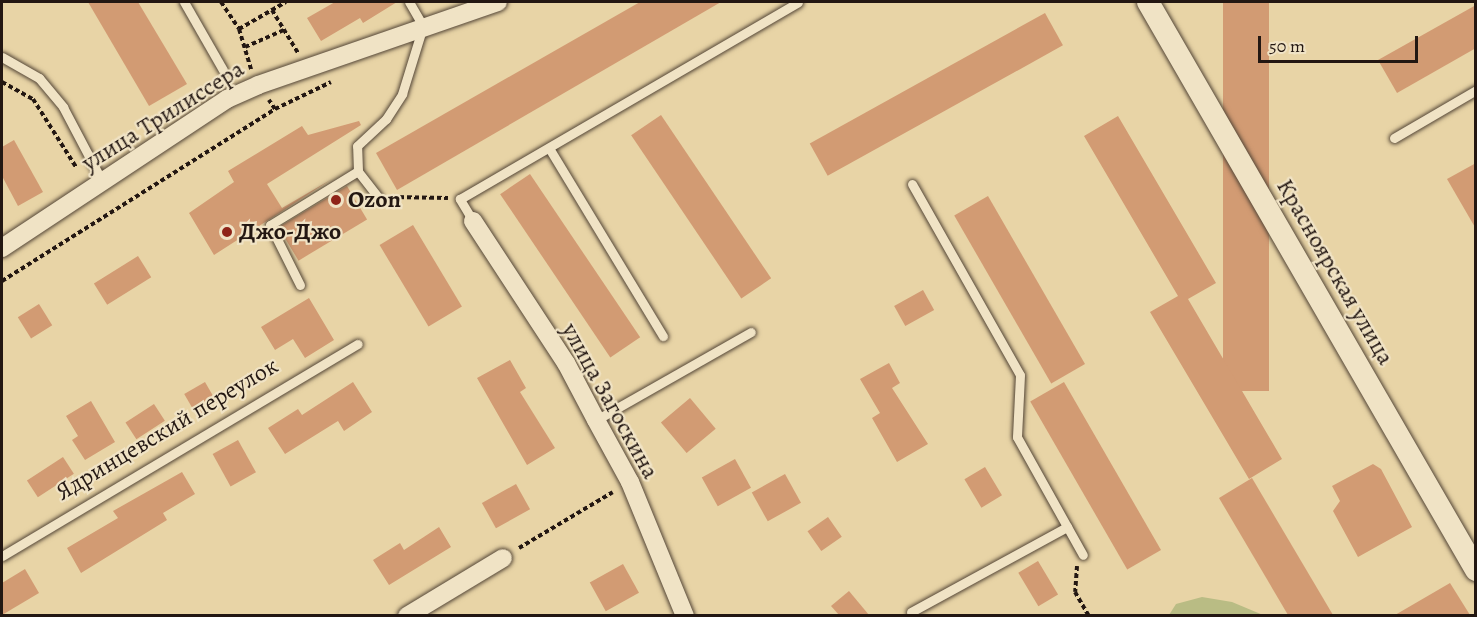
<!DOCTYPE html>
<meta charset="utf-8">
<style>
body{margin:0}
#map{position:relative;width:1477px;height:617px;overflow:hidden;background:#e8d4a6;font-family:Alegreya,serif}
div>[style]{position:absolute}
.green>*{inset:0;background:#b9bc84}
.building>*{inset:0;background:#d29b73;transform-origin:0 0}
.path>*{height:4px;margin-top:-2px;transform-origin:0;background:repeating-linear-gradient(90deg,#231712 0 4.5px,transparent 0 7.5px)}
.roads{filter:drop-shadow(0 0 2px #544637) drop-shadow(0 0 2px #544637)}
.service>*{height:9px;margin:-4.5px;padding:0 4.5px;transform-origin:4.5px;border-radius:4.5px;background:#f0e3c5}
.minor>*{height:18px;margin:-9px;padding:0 9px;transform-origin:9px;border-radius:9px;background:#f0e3c5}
.tertiary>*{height:22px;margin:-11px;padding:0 11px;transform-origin:11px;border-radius:11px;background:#f0e3c5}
.dots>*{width:16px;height:16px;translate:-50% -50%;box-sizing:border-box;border:3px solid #f0e3c5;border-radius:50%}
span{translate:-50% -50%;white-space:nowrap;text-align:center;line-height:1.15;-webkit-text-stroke:4.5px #f0e3c5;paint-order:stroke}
.street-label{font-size:24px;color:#231712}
.poi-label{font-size:24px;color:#231712;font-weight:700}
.left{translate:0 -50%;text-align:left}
.frame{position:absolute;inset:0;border:3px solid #231712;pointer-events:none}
.scale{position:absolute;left:1258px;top:36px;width:160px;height:27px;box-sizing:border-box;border:3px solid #231712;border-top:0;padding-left:8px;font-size:18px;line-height:21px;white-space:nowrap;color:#231712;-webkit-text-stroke:4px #f0e3c5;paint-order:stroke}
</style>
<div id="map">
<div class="green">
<i style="clip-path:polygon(1202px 597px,1232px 602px,1263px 615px,1169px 615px,1176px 604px)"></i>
</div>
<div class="building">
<i style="clip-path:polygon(88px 2px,138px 2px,187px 84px,149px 106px)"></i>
<i style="clip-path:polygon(335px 2px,397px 2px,363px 23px,360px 18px,321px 41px,307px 18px)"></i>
<i style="clip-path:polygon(640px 2px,721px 2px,397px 190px,376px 153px)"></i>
<i style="left:1223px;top:2px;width:46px;height:389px"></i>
<i style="clip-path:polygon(1476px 5px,1476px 48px,1397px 93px,1378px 60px)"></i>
<i style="left:1045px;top:13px;width:37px;height:269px;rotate:61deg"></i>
<i style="left:661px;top:115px;width:197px;height:36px;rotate:56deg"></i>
<i style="clip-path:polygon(1118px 116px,1216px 283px,1188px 299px,1282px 459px,1249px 479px,1150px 312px,1178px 296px,1084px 136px)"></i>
<i style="clip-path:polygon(359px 121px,361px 125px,267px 184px,282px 208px,332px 179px,214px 255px,189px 213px,234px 182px,228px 171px,302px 126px,308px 135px)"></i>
<i style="clip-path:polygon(14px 140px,43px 192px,18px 206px,2px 176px,2px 147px)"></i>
<i style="clip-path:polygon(1476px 163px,1476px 229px,1447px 179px)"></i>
<i style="left:530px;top:174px;width:197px;height:36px;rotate:56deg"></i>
<i style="left:347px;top:186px;width:39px;height:80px;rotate:59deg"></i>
<i style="left:988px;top:196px;width:194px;height:39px;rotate:60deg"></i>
<i style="left:413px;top:225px;width:95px;height:39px;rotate:59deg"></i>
<i style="left:138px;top:256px;width:25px;height:52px;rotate:58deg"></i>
<i style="left:923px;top:290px;width:23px;height:33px;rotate:61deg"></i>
<i style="clip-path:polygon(309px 298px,334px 340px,305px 358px,293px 339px,275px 350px,261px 327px)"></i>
<i style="left:39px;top:304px;width:25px;height:25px;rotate:58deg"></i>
<i style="clip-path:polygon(510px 360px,526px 388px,520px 392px,555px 448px,527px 465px,477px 378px)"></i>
<i style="clip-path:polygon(889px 363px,900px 383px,892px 388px,928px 444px,897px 462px,872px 418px,880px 413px,860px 379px)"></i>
<i style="left:205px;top:382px;width:28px;height:24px;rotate:60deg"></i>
<i style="clip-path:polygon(353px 382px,372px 412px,344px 431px,338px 421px,285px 454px,268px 428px,298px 409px,302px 415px)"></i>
<i style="left:1064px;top:382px;width:194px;height:39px;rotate:60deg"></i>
<i style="left:690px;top:398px;width:40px;height:38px;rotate:50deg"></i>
<i style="clip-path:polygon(91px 401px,115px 442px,85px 460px,72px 440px,78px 436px,66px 416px)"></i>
<i style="left:154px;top:404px;width:20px;height:34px;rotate:57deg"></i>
<i style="left:238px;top:440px;width:37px;height:29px;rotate:61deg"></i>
<i style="left:63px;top:457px;width:20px;height:43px;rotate:57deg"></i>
<i style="left:735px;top:459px;width:33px;height:38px;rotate:61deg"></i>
<i style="clip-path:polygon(1373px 464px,1381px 469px,1412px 527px,1358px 557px,1333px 511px,1340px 501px,1332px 486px)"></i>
<i style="left:985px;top:467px;width:33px;height:24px;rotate:59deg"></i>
<i style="clip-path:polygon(182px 472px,195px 494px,163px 513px,167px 520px,81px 573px,67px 548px,118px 518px,113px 511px)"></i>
<i style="left:785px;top:474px;width:33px;height:38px;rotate:61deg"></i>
<i style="clip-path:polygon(1252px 478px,1333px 615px,1288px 615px,1219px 498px)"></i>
<i style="left:516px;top:484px;width:29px;height:39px;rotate:61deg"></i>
<i style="left:828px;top:517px;width:24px;height:25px;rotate:55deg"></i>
<i style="clip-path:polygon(439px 527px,451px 547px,389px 585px,373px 560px,400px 543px,404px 550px)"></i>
<i style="left:1038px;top:561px;width:39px;height:23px;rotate:59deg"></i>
<i style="left:623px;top:564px;width:33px;height:38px;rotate:61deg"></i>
<i style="clip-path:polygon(25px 569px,39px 593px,2px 615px,2px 583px)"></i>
<i style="clip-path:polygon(1450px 583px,1470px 615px,1395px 615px)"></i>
<i style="clip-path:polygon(849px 591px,869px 615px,839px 615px,831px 606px)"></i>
</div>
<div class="path">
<i style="left:221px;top:2px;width:32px;rotate:56deg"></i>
<i style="left:239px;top:29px;width:42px;rotate:73.3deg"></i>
<i style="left:272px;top:10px;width:50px;rotate:58.8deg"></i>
<i style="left:239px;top:29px;width:54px;rotate:-29.9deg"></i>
<i style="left:245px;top:47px;width:43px;rotate:-23.6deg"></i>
<i style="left:2px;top:82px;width:35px;rotate:29deg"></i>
<i style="left:33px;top:99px;width:80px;rotate:57.7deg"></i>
<i style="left:275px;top:109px;width:62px;rotate:-25.7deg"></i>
<i style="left:392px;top:197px;width:56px;rotate:1deg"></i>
<i style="left:2px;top:281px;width:323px;rotate:-32.2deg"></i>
<i style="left:275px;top:109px;width:11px;rotate:-124deg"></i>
<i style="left:519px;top:548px;width:109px;rotate:-30.8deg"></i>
<i style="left:1077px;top:566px;width:26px;rotate:94deg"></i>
<i style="left:1075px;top:592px;width:28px;rotate:60deg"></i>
</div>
<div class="roads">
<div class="service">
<i style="left:184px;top:2px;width:78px;rotate:60.2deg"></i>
<i style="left:2px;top:57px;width:43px;rotate:29.6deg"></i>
<i style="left:39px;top:78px;width:38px;rotate:50deg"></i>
<i style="left:63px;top:107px;width:84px;rotate:62.2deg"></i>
<i style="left:1394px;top:138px;width:95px;rotate:-30.3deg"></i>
<i style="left:549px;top:148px;width:220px;rotate:58.8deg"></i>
<i style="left:912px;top:184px;width:219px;rotate:60.5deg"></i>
<i style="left:1020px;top:375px;width:62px;rotate:92.8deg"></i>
<i style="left:1017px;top:437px;width:135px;rotate:60.8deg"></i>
<i style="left:378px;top:197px;width:33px;rotate:-128deg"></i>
<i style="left:358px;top:171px;width:25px;rotate:-92deg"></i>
<i style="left:357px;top:146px;width:40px;rotate:-43deg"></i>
<i style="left:386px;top:119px;width:30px;rotate:-57deg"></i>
<i style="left:402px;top:94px;width:71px;rotate:-72.8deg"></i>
<i style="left:423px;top:26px;width:28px;rotate:-120deg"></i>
<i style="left:473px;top:221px;width:26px;rotate:-121deg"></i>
<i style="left:460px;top:199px;width:391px;rotate:-30.2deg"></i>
<i style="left:300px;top:285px;width:67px;rotate:-116.6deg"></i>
<i style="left:270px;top:225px;width:103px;rotate:-31.5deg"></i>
<i style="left:596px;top:420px;width:178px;rotate:-29.6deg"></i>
<i style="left:2px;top:556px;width:414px;rotate:-30.8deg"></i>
<i style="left:911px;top:612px;width:178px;rotate:-28.6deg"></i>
</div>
<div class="minor">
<i style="left:473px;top:221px;width:170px;rotate:56.8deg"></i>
<i style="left:566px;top:363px;width:64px;rotate:62.2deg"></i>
<i style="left:596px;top:420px;width:71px;rotate:61.3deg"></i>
<i style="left:630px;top:482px;width:145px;rotate:67.7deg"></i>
<i style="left:2px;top:248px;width:270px;rotate:-33.5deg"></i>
<i style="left:227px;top:99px;width:34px;rotate:-24deg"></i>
<i style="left:258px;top:85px;width:254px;rotate:-19.1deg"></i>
<i style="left:407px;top:616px;width:112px;rotate:-31.1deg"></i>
</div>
<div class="tertiary">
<i style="left:1148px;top:2px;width:656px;rotate:60deg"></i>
</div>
</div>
<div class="dots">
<i style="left:336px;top:200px;background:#8f2418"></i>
<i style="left:227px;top:232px;background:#8f2418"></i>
</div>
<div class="street-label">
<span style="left:163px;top:116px;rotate:-32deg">улица Трилиссера</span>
<span style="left:1335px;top:272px;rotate:60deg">Красноярская улица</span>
<span style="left:610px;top:401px;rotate:61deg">улица Загоскина</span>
<span style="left:167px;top:429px;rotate:-31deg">Ядринцевский переулок</span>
</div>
<div class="poi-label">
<span class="left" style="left:348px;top:200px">Ozon</span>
<span class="left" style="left:239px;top:232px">Джо-Джо</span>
</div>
<div class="frame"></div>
<div class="scale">50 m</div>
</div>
